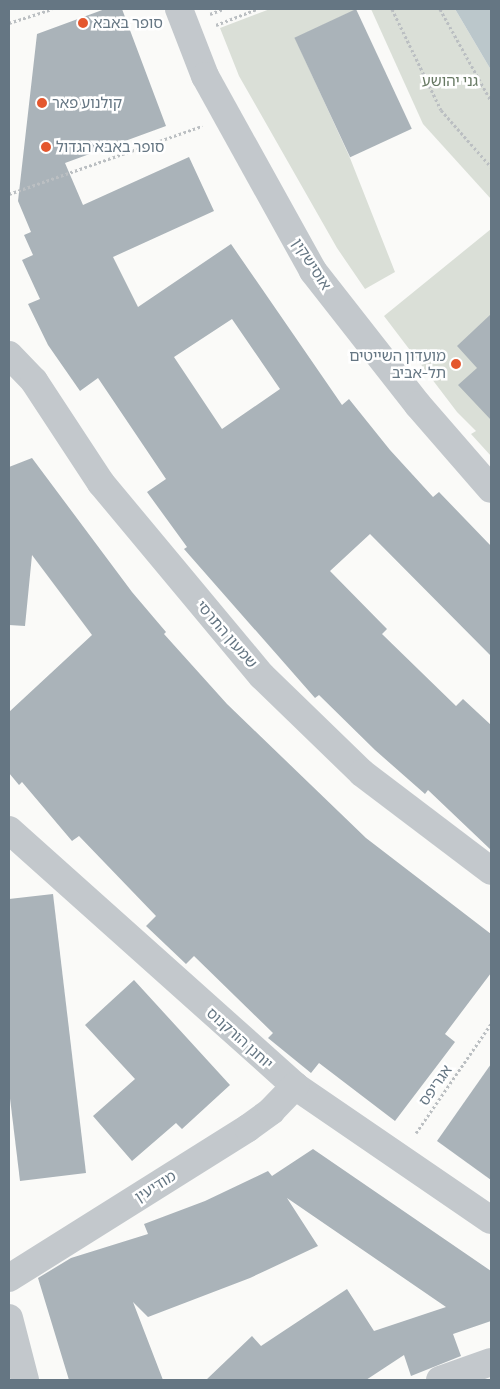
<!DOCTYPE html>
<meta charset="utf-8">
<style>
body{margin:0}
#map{position:relative;width:500px;height:1389px;overflow:hidden;background:#fafaf8;font-family:Barlow,"Noto Sans Hebrew",sans-serif}
div>[style]{position:absolute}
.green>*{inset:0;background:#dadfd7}
.water>*{inset:0;background:#bbc7cb}
.building>*{inset:0;background:#aab3b9;transform-origin:0 0}
.path>*{height:3px;margin-top:-1.5px;transform-origin:0;background:repeating-linear-gradient(90deg,#bbbfc2 0 2.5px,transparent 0 5px)}
.minor>*{height:28px;margin:-14px;padding:0 14px;transform-origin:14px;border-radius:14px;background:#c3c8cc}
.dots>*{width:14px;height:14px;translate:-50% -50%;box-sizing:border-box;border:2px solid #fff;border-radius:50%}
span{translate:-50% -50%;white-space:nowrap;text-align:center;line-height:1.15;-webkit-text-stroke:5px #fff;paint-order:stroke}
.poi-label{font-size:15px;color:#657683}
.left{translate:0 -50%;text-align:left}
.right{translate:-100% -50%;text-align:right}
.park-label{font-size:15px;color:#687a64}
.street-label{font-size:15px;color:#657683}
.frame{position:absolute;inset:0;border:10px solid #657683;pointer-events:none}
</style>
<div id="map">
<div class="green">
<i style="clip-path:polygon(270px 9px,357px 9px,295px 38px,350px 158px,395px 272px,365px 289px,337px 248px,239px 76px,220px 28px)"></i>
<i style="clip-path:polygon(371px 9px,455px 9px,491px 70px,491px 199px,423px 124px)"></i>
<i style="clip-path:polygon(491px 229px,491px 456px,471px 434px,476px 431px,457px 412px,384px 316px)"></i>
</div>
<div class="water">
<i style="clip-path:polygon(455px 9px,491px 9px,491px 70px)"></i>
</div>
<div class="building">
<i style="clip-path:polygon(evenodd,105px 9px,122px 9px,166px 126px,65px 163px,83px 205px,189px 157px,214px 211px,113px 257px,138px 307px,231px 244px,342px 405px,349px 399px,390px 450px,433px 497px,439px 492px,491px 546px,491px 656px,370px 534px,330px 571px,387px 629px,382px 634px,456px 706px,463px 699px,491px 725px,491px 850px,428px 790px,425px 794px,375px 750px,319px 695px,315px 698px,184px 549px,187px 547px,147px 492px,166px 479px,98px 378px,80px 391px,48px 345px,28px 304px,40px 299px,22px 260px,33px 255px,24px 235px,31px 232px,18px 201px,37px 34px,105px 9px,232px 319px,280px 389px,222px 429px,174px 357px,232px 319px)"></i>
<i style="left:356px;top:9px;width:132px;height:68px;rotate:65deg"></i>
<i style="clip-path:polygon(491px 314px,491px 420px,458px 385px,477px 368px,457px 346px)"></i>
<i style="clip-path:polygon(32px 458px,132px 592px,166px 632px,164px 634px,227px 704px,366px 838px,491px 934px,491px 973px,445px 1034px,455px 1042px,395px 1121px,319px 1063px,311px 1073px,268px 1038px,273px 1033px,194px 956px,186px 964px,146px 926px,156px 916px,79px 836px,72px 841px,22px 782px,19px 785px,9px 773px,9px 712px,92px 635px,32px 555px,25px 626px,9px 625px,9px 467px)"></i>
<i style="clip-path:polygon(53px 894px,86px 1173px,20px 1181px,9px 1090px,9px 899px)"></i>
<i style="clip-path:polygon(134px 980px,230px 1085px,182px 1129px,176px 1123px,132px 1161px,93px 1116px,135px 1079px,85px 1025px)"></i>
<i style="clip-path:polygon(491px 1064px,491px 1180px,437px 1141px)"></i>
<i style="clip-path:polygon(313px 1149px,491px 1271px,491px 1321px,453px 1334px,461px 1356px,411px 1376px,404px 1355px,366px 1380px,206px 1380px,252px 1336px,261px 1346px,347px 1289px,374px 1331px,446px 1307px,287px 1198px,318px 1246px,250px 1278px,148px 1317px,133px 1302px,163px 1380px,69px 1380px,38px 1278px,71px 1258px,148px 1234px,144px 1224px,205px 1201px,268px 1171px,272px 1176px)"></i>
</div>
<div class="path">
<i style="left:392px;top:9px;width:112px;rotate:64.1deg"></i>
<i style="left:441px;top:110px;width:76px;rotate:48.7deg"></i>
<i style="left:440px;top:9px;width:105px;rotate:61deg"></i>
<i style="left:210px;top:14px;width:14px;rotate:-21deg"></i>
<i style="left:9px;top:23px;width:45px;rotate:-18deg"></i>
<i style="left:216px;top:25px;width:44px;rotate:-21.3deg"></i>
<i style="left:9px;top:194px;width:205px;rotate:-19.4deg"></i>
<i style="left:416px;top:1133px;width:132px;rotate:-55.5deg"></i>
</div>
<div class="minor">
<i style="left:179px;top:9px;width:72px;rotate:68.8deg"></i>
<i style="left:205px;top:76px;width:223px;rotate:61deg"></i>
<i style="left:313px;top:271px;width:170px;rotate:51.9deg"></i>
<i style="left:418px;top:405px;width:111px;rotate:49deg"></i>
<i style="left:9px;top:355px;width:36px;rotate:46deg"></i>
<i style="left:34px;top:381px;width:122px;rotate:56.7deg"></i>
<i style="left:101px;top:483px;width:251px;rotate:50.2deg"></i>
<i style="left:262px;top:676px;width:139px;rotate:44.1deg"></i>
<i style="left:362px;top:773px;width:162px;rotate:37.2deg"></i>
<i style="left:9px;top:830px;width:384px;rotate:41.8deg"></i>
<i style="left:295px;top:1086px;width:237px;rotate:34.4deg"></i>
<i style="left:9px;top:1278px;width:282px;rotate:-32.1deg"></i>
<i style="left:248px;top:1128px;width:29px;rotate:-36deg"></i>
<i style="left:271px;top:1111px;width:35px;rotate:-46deg"></i>
<i style="left:9px;top:1318px;width:64px;rotate:75.5deg"></i>
<i style="left:440px;top:1380px;width:54px;rotate:-19.4deg"></i>
</div>
<div class="dots">
<i style="left:83px;top:23px;background:#e4572e"></i>
<i style="left:42px;top:103px;background:#e4572e"></i>
<i style="left:46px;top:147px;background:#e4572e"></i>
<i style="left:456px;top:364px;background:#e4572e"></i>
</div>
<div class="poi-label">
<span class="left" style="left:93px;top:23px">סופר באבא</span>
<span class="left" style="left:52px;top:103px">קולנוע פאר</span>
<span class="left" style="left:56px;top:147px">סופר באבא הגדול</span>
<span class="right" style="left:446px;top:364px">מועדון השייטים<br>תל-אביב</span>
</div>
<div class="park-label">
<span style="left:450px;top:81px">גני יהושע</span>
</div>
<div class="street-label">
<span style="left:312px;top:264px;rotate:57deg">אוסישקין</span>
<span style="left:227px;top:634px;rotate:49deg">שמעון התרסי</span>
<span style="left:240px;top:1038px;rotate:42deg">יוחנן הורקנוס</span>
<span style="left:435px;top:1085px;rotate:-55deg">אגריפס</span>
<span style="left:155px;top:1186px;rotate:-32deg">מודיעין</span>
</div>
<div class="frame"></div>
</div>
